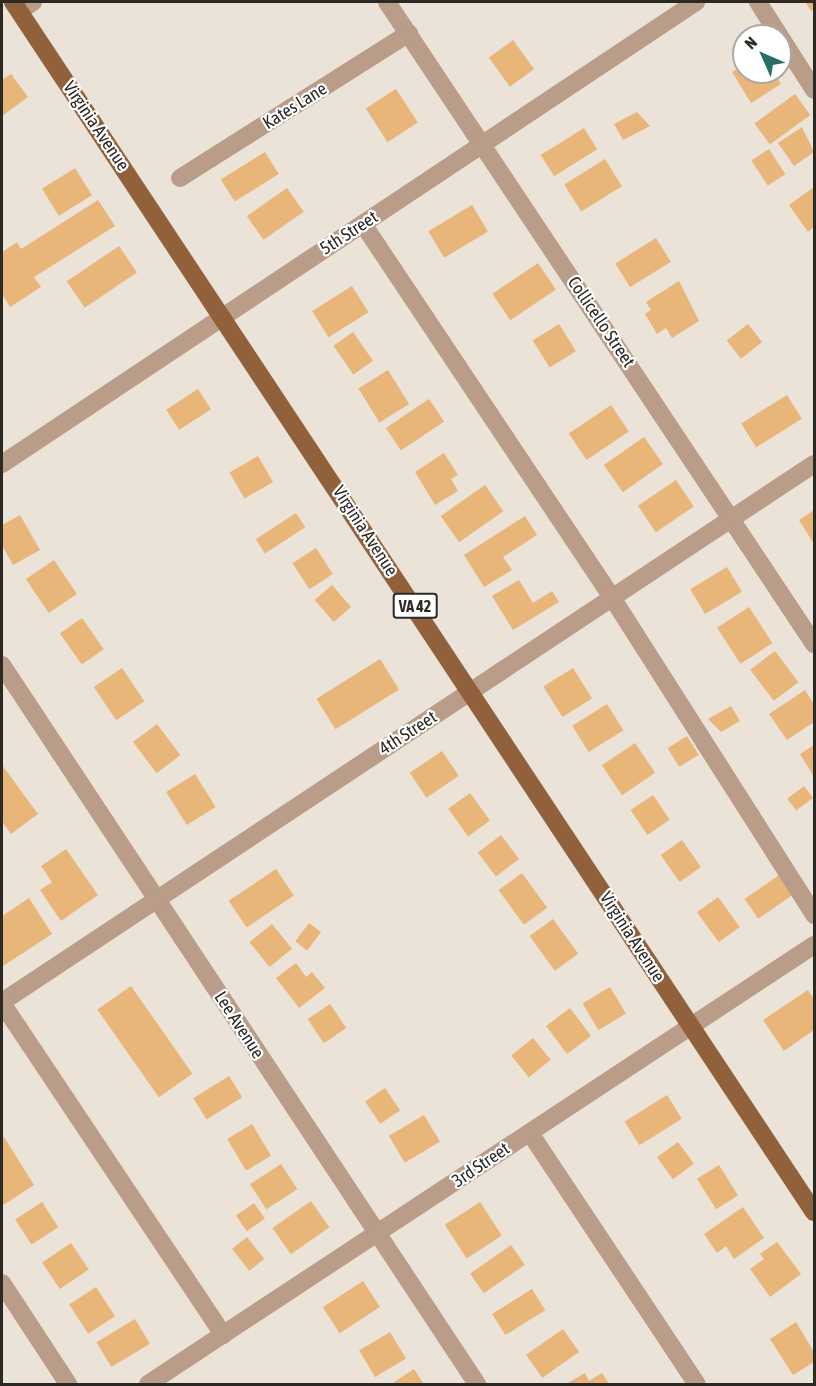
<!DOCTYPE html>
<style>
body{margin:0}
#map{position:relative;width:816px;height:1386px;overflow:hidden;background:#ebe2d8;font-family:"Asap Condensed",sans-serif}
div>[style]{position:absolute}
.building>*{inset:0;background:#e9b67a;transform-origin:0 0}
.minor>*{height:18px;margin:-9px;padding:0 9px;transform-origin:9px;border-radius:9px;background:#b99d89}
.major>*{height:18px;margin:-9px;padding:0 9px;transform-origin:9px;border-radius:9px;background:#91613b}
span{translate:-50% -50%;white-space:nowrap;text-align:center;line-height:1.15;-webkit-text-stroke:4.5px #fff;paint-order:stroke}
.shield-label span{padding:2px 4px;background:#fff;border:2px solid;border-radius:4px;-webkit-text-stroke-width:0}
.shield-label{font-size:16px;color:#2c2925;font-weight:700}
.street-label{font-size:18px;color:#2c2925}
.frame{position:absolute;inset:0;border:3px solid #2c2925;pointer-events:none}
.north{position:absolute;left:732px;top:24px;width:60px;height:60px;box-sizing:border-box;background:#fff;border:2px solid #aba9a8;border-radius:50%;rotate:315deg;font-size:16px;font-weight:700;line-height:24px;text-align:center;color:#2c2925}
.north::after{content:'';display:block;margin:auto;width:21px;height:27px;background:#276f68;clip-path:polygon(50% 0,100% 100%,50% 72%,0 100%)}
</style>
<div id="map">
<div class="building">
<i style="clip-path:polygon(805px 2px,814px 2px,814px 9px,811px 11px)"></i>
<i style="left:513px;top:40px;width:36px;height:30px;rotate:54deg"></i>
<i style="clip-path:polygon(744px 65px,744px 72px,774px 72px,781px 84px,751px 103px,732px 72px)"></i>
<i style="clip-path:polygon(11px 74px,28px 97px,2px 116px,2px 80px)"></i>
<i style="left:396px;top:89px;width:40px;height:36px;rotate:57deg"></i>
<i style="left:795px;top:94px;width:26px;height:50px;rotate:54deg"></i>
<i style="clip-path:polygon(637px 112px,650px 126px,623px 140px,614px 124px)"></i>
<i style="clip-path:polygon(802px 127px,814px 152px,794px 166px,778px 143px)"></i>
<i style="left:584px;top:128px;width:25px;height:51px;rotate:58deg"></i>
<i style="left:769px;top:149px;width:30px;height:21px;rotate:57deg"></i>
<i style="left:265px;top:152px;width:26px;height:52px;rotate:58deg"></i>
<i style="left:605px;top:159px;width:32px;height:48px;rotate:58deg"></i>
<i style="left:75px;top:168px;width:32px;height:39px;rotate:58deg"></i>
<i style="clip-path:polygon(814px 187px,814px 227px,808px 232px,789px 205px)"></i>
<i style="left:287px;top:188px;width:29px;height:49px;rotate:55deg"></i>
<i style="clip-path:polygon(98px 200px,115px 226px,34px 277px,41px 287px,10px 307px,2px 294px,2px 252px,17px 242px,21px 249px)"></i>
<i style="left:472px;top:205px;width:31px;height:51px;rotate:59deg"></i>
<i style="left:656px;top:238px;width:28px;height:48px;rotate:58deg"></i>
<i style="left:119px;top:246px;width:32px;height:63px;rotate:56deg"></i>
<i style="left:538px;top:263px;width:32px;height:55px;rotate:56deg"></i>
<i style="clip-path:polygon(679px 281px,699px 321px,672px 338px,666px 328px,657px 334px,645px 314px,651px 310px,646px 302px)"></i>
<i style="left:352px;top:286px;width:31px;height:47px;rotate:58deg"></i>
<i style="left:559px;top:324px;width:32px;height:31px;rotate:58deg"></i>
<i style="left:748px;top:324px;width:23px;height:27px;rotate:52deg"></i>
<i style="left:353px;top:332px;width:35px;height:24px;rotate:55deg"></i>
<i style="left:388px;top:370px;width:40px;height:35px;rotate:58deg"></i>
<i style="left:198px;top:389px;width:24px;height:38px;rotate:57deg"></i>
<i style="left:787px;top:395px;width:28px;height:54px;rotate:58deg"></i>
<i style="left:429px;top:399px;width:27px;height:52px;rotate:56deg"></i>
<i style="left:611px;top:405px;width:32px;height:51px;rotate:56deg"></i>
<i style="left:644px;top:437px;width:33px;height:49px;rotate:55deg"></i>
<i style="clip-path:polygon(444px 453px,458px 475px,451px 479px,458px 491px,435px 505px,415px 472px)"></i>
<i style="left:258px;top:456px;width:30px;height:33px;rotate:60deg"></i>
<i style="left:676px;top:480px;width:32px;height:46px;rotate:56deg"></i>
<i style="left:485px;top:485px;width:32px;height:54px;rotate:55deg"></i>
<i style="clip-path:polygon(814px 510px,814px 544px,799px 520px)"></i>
<i style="left:296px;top:513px;width:17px;height:48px;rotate:57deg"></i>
<i style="clip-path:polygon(20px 515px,40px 550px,13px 565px,2px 545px,2px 525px)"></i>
<i style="clip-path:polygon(525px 516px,537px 535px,503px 557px,512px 570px,484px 587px,464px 555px)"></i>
<i style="left:316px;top:548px;width:31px;height:28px;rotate:57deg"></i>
<i style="left:54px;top:560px;width:41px;height:34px;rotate:56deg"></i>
<i style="left:727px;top:567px;width:29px;height:43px;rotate:59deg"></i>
<i style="clip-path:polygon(519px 580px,533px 603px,552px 591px,559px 602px,513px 630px,492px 596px)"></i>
<i style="left:332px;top:585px;width:29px;height:23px;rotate:49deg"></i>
<i style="left:749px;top:607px;width:43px;height:38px;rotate:57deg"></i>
<i style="left:82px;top:618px;width:38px;height:27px;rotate:55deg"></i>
<i style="left:775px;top:651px;width:39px;height:31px;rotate:53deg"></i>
<i style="left:380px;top:659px;width:36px;height:75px;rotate:58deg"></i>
<i style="left:122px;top:668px;width:40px;height:34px;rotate:56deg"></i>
<i style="left:573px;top:668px;width:36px;height:35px;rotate:58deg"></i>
<i style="clip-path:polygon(805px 690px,814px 704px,814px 722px,787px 740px,769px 714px)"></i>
<i style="left:607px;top:704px;width:31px;height:41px;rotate:58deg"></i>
<i style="clip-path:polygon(731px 706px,740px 721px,721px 732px,708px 719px)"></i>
<i style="left:157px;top:724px;width:39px;height:30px;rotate:53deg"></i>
<i style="left:687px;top:736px;width:22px;height:23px;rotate:58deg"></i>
<i style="left:635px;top:743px;width:36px;height:40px;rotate:56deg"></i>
<i style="clip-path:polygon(814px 745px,814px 777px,800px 754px)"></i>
<i style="left:442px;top:751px;width:30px;height:39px;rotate:56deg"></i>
<i style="clip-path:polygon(2px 765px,38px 814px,11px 834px,2px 822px)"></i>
<i style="left:195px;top:774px;width:39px;height:34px;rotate:58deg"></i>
<i style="left:804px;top:786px;width:15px;height:21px;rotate:53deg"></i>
<i style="left:470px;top:793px;width:34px;height:27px;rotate:54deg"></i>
<i style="left:653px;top:795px;width:30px;height:27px;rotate:56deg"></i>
<i style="left:501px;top:835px;width:30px;height:29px;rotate:53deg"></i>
<i style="left:682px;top:840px;width:33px;height:26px;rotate:55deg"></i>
<i style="clip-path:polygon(66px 849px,98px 895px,61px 921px,40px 890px,52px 882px,41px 866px)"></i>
<i style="left:276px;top:869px;width:32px;height:57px;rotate:56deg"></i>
<i style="left:522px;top:873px;width:43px;height:29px;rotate:54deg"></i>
<i style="left:779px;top:875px;width:24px;height:42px;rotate:55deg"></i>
<i style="left:718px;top:897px;width:37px;height:26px;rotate:54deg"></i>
<i style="clip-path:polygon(29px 898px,52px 934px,3px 966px,2px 916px)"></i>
<i style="left:553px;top:919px;width:43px;height:29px;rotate:54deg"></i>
<i style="left:309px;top:923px;width:15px;height:23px;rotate:37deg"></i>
<i style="left:272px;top:924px;width:32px;height:29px;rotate:51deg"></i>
<i style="clip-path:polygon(296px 963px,306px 977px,312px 972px,325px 988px,299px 1008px,276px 978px)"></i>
<i style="left:131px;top:986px;width:107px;height:41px;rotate:55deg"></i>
<i style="left:610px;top:987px;width:31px;height:32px;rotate:59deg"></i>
<i style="clip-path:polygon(808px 990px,814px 999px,814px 1030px,784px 1051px,763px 1020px)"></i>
<i style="left:330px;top:1004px;width:29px;height:27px;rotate:56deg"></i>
<i style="left:570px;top:1008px;width:35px;height:30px;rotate:53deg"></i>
<i style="left:533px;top:1038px;width:28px;height:28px;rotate:51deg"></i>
<i style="left:229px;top:1076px;width:25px;height:42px;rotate:58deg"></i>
<i style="left:385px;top:1088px;width:27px;height:24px;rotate:56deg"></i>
<i style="left:667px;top:1095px;width:28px;height:50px;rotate:58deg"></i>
<i style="left:424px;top:1115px;width:31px;height:41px;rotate:59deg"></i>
<i style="left:252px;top:1124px;width:37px;height:29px;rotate:59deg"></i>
<i style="clip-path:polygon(4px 1137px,34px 1185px,2px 1206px,2px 1138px)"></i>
<i style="left:678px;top:1142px;width:27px;height:26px;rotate:54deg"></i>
<i style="left:281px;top:1164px;width:30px;height:37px;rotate:57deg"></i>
<i style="left:719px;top:1165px;width:36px;height:26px;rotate:58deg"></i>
<i style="left:311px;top:1201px;width:32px;height:47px;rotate:55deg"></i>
<i style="left:42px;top:1202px;width:30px;height:32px;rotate:57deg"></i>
<i style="left:480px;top:1202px;width:40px;height:42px;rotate:57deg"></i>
<i style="left:254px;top:1203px;width:19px;height:22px;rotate:55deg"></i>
<i style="clip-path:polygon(743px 1207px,764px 1238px,734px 1259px,726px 1246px,717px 1253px,704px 1234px)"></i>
<i style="left:247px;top:1237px;width:28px;height:19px;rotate:52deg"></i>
<i style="clip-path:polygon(777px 1242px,801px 1274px,770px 1297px,750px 1269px,764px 1259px,760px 1254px)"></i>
<i style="left:71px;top:1243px;width:32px;height:35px;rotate:56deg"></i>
<i style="left:511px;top:1245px;width:24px;height:50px;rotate:55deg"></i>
<i style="left:363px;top:1281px;width:31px;height:48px;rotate:57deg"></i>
<i style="left:96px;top:1287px;width:35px;height:32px;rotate:57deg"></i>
<i style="left:532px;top:1289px;width:25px;height:47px;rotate:58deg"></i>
<i style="left:135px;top:1319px;width:29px;height:45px;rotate:59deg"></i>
<i style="clip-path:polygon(796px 1322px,814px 1352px,814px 1362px,793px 1375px,770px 1339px)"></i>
<i style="left:563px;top:1329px;width:28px;height:45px;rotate:55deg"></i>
<i style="left:390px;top:1332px;width:31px;height:36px;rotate:59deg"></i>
<i style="clip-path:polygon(414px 1369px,424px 1384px,391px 1384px)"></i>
<i style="clip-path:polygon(585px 1373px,589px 1381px,602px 1373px,609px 1384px,566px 1384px)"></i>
</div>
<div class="minor">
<i style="left:387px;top:2px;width:771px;rotate:56.37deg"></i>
<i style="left:758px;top:2px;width:104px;rotate:57.5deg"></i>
<i style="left:20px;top:11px;width:16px;rotate:-35deg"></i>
<i style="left:180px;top:178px;width:271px;rotate:-32.3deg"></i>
<i style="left:363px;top:224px;width:451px;rotate:56.3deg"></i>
<i style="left:613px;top:599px;width:375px;rotate:57.5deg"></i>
<i style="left:2px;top:464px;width:834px;rotate:-33.65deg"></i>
<i style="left:2px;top:665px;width:862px;rotate:56.55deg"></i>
<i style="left:2px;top:1002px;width:974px;rotate:-33.53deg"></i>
<i style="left:2px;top:1003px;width:399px;rotate:56.3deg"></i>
<i style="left:530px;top:1133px;width:301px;rotate:56.4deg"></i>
<i style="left:2px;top:1283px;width:121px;rotate:56.8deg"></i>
<i style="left:148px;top:1384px;width:798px;rotate:-33.39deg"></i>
</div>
<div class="major">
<i style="left:13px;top:2px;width:1451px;rotate:56.5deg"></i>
</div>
<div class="shield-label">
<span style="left:415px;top:606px">VA 42</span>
</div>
<div class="street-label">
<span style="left:295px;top:106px;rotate:-32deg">Kates Lane</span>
<span style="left:96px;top:126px;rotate:56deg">Virginia Avenue</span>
<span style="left:349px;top:233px;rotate:-33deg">5th Street</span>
<span style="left:601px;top:322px;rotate:56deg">Collicello Street</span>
<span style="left:365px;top:531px;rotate:57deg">Virginia Avenue</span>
<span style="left:408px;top:733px;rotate:-33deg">4th Street</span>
<span style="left:632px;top:937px;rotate:57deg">Virginia Avenue</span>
<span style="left:239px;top:1025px;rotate:57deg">Lee Avenue</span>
<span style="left:481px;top:1165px;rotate:-34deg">3rd Street</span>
</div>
<div class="frame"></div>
<div class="north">N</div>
</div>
